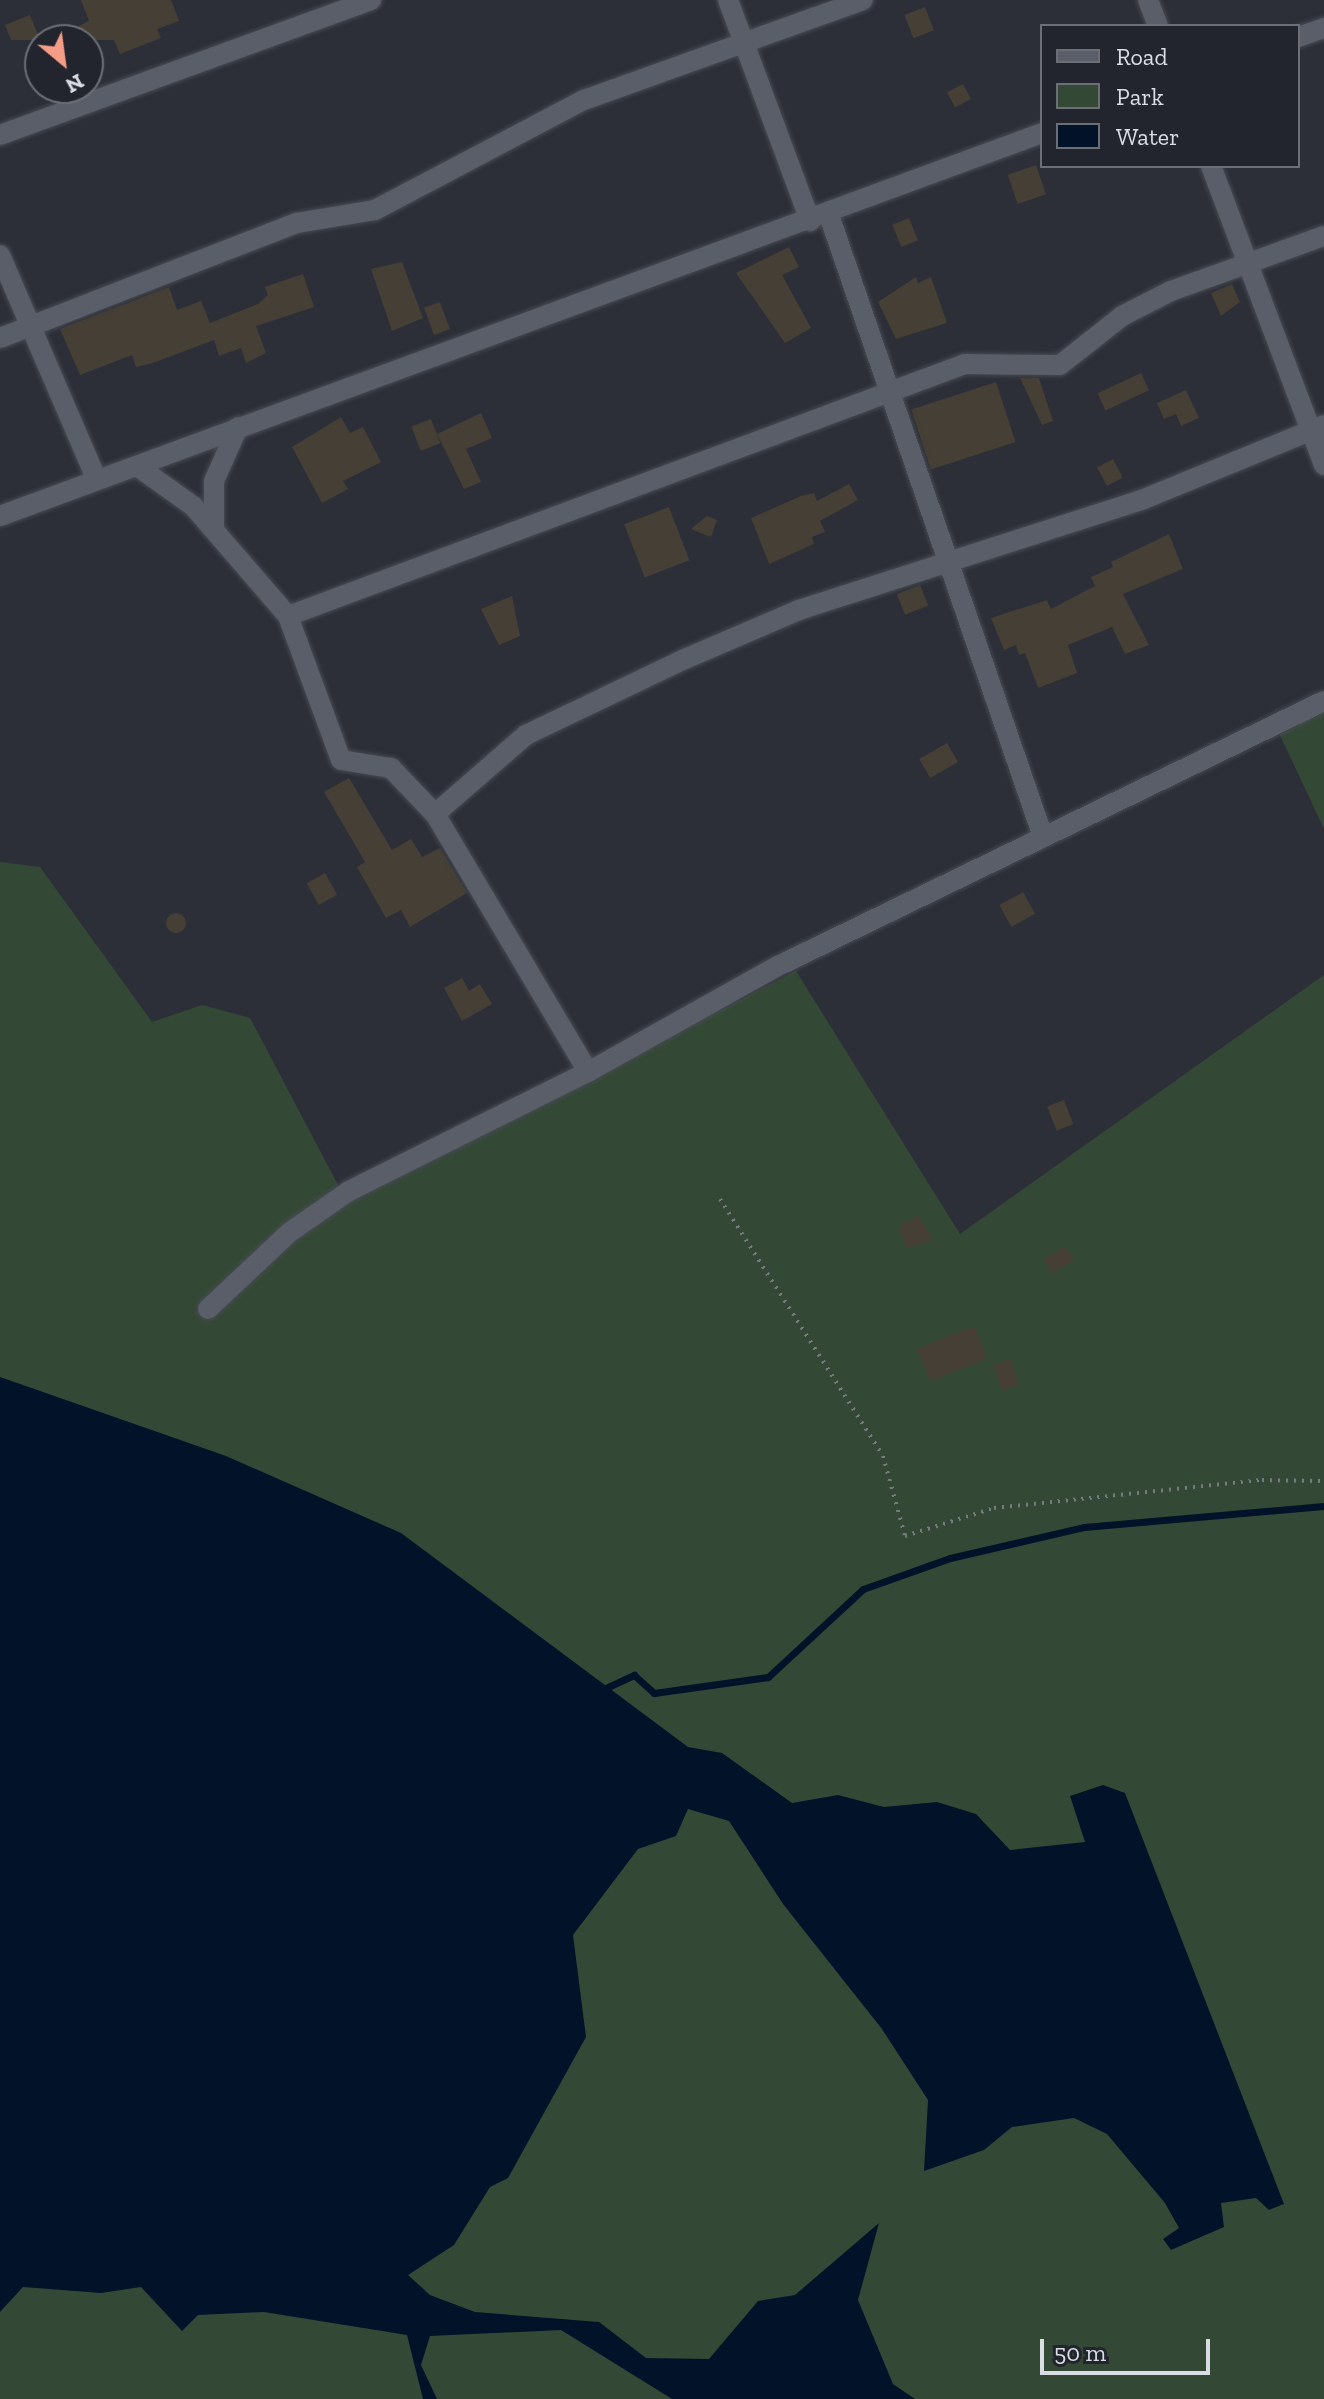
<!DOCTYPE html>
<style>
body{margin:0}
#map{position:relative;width:1324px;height:2399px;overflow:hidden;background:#2c2f38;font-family:"Zilla Slab",serif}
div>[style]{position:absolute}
.green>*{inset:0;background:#344935}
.water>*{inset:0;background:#021329}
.stream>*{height:7px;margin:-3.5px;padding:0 3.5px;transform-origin:3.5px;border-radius:3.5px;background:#021329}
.building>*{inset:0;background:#453f35;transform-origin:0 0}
.round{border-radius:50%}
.path>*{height:4px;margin-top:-2px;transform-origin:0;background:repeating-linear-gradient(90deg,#777a82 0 2px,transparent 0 8px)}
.roads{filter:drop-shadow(0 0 2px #474a52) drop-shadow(0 0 2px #474a52)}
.minor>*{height:20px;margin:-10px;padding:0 10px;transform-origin:10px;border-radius:10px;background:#5a5e68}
span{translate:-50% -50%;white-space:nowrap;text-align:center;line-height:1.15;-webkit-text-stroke:7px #22252e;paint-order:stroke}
.legend{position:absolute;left:1040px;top:24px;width:260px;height:144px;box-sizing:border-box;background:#22252e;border:2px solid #6c6f76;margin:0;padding:10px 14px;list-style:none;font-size:24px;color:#dadde3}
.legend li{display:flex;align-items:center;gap:16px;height:40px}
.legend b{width:40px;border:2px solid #6c6f76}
.north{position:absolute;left:24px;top:24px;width:80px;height:80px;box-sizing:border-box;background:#22252e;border:2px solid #6c6f76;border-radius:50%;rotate:151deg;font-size:22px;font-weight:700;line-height:32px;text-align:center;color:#dadde3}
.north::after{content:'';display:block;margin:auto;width:28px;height:36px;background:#f49e88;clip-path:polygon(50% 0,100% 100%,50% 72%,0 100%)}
.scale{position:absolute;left:1040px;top:2339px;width:170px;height:36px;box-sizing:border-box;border:4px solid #dadde3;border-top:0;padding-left:10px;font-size:24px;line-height:28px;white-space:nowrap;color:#dadde3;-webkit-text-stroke:6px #22252e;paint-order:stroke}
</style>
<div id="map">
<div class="green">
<i style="clip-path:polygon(1324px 712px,1324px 829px,1279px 733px)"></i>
<i style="clip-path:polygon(0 862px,40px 867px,152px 1022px,202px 1005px,250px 1018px,347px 1202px,796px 971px,960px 1234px,1324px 975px,1324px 2399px,0 2399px)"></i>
</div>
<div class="water">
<i style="clip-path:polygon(0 1377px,226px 1456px,401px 1533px,688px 1747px,722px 1753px,792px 1803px,838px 1795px,884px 1807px,937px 1802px,976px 1814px,1010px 1850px,1085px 1842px,1070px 1796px,1103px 1785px,1125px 1793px,1284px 2204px,1269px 2210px,1256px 2198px,1221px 2203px,1224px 2227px,1171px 2250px,1163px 2239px,1179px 2228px,1165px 2203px,1107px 2134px,1074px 2118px,1012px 2127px,984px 2150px,924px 2171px,928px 2100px,882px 2029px,783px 1904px,729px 1821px,688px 1809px,676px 1836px,638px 1849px,573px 1935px,586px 2037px,508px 2178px,490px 2187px,454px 2245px,408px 2275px,430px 2295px,475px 2312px,599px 2322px,646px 2358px,709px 2359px,758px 2301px,795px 2295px,879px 2223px,858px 2300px,893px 2384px,915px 2399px,672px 2399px,561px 2330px,430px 2336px,421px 2365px,437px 2399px,423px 2399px,407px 2335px,264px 2312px,198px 2315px,182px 2331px,141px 2287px,101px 2293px,23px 2287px,0 2312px)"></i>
</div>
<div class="stream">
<i style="left:608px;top:1687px;width:29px;rotate:-25deg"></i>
<i style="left:634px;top:1675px;width:27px;rotate:42deg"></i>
<i style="left:654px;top:1693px;width:115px;rotate:-8deg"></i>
<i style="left:768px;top:1677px;width:129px;rotate:-42.8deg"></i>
<i style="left:863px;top:1589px;width:92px;rotate:-19.6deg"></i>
<i style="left:950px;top:1558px;width:138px;rotate:-13deg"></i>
<i style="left:1084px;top:1527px;width:241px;rotate:-5deg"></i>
</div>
<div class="building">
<i style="clip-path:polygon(81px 0,171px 0,179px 21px,157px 29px,161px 38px,120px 54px,114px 40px,50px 40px,89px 21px)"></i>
<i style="left:925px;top:7px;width:25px;height:22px;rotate:69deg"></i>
<i style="clip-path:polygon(30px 15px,40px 40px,11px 40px,5px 25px)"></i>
<i style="left:963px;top:84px;width:17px;height:18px;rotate:62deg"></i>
<i style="left:1036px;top:165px;width:31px;height:30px;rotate:71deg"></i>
<i style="left:909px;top:218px;width:24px;height:18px;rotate:68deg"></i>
<i style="clip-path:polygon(789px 247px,799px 267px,782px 275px,811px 328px,785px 343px,736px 273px)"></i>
<i style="clip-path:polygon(402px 262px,423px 318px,392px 331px,371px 269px)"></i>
<i style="clip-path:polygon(303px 274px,314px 307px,256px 326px,266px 353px,246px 363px,241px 348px,219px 356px,214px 340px,150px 364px,136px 367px,132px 355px,80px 375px,60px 329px,169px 287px,177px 310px,201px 301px,210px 323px,258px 304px,268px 295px,265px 287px)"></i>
<i style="clip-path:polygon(916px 277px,918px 283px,931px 277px,947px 323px,896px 339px,878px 302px)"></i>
<i style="clip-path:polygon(1232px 284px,1240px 302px,1221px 316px,1211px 293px)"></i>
<i style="left:440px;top:302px;width:29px;height:17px;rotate:70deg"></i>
<i style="left:1141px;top:373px;width:19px;height:48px;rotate:65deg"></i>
<i style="clip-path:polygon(1020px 378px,1039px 378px,1053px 421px,1042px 425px)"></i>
<i style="left:996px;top:382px;width:63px;height:89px;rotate:72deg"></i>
<i style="clip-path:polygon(1186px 390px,1199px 418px,1181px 426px,1176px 414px,1164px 419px,1157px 403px)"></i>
<i style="clip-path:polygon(481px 413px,492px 438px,466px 449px,481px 482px,464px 489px,437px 434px)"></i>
<i style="clip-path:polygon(341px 417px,350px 433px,363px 427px,381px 462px,343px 481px,348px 489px,322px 503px,292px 447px)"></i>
<i style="left:431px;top:419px;width:26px;height:21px;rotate:69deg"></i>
<i style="left:1113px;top:459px;width:21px;height:18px;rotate:62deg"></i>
<i style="clip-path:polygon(849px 484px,858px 500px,820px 521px,825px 532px,812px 537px,814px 544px,769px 564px,751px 518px,801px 496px,814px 493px,817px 501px)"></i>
<i style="left:669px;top:507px;width:57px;height:48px;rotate:69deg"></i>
<i style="clip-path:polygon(707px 516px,717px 520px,711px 537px,691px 529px)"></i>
<i style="clip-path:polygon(1169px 534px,1183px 569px,1123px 594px,1149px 645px,1125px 654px,1112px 627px,1068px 645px,1077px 673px,1038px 688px,1025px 653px,1019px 655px,1016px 645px,1004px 650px,991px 618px,1047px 600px,1051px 609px,1095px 586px,1091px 577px,1113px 567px,1111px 562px)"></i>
<i style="left:920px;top:585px;width:22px;height:25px;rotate:68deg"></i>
<i style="clip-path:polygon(512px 596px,520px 636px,499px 645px,481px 609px)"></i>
<i style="left:947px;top:743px;width:22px;height:32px;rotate:60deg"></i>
<i style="clip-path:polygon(349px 778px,392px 850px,411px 839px,422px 857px,440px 848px,467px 893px,410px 927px,401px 910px,386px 918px,357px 867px,365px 862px,324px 792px)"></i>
<i style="left:325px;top:873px;width:25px;height:21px;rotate:61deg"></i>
<i style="left:1023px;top:892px;width:25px;height:27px;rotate:61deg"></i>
<i class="round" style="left:166px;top:913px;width:20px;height:20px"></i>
<i style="clip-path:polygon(462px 978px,469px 991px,480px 984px,492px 1004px,462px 1021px,444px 988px)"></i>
<i style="left:1064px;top:1100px;width:26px;height:18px;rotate:69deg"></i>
<i style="clip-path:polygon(918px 1215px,933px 1240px,907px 1248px,898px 1227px)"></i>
<i style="left:1065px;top:1246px;width:17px;height:25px;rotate:59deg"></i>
<i style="left:974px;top:1326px;width:35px;height:61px;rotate:68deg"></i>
<i style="left:1010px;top:1359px;width:27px;height:18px;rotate:70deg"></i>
</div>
<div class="path">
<i style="left:720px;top:1199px;width:304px;rotate:57.6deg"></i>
<i style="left:883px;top:1456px;width:83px;rotate:74.6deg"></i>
<i style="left:905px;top:1536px;width:93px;rotate:-17.5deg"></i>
<i style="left:994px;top:1508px;width:269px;rotate:-6deg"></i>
<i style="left:1262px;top:1480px;width:62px;rotate:0.9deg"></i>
</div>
<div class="roads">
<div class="minor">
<i style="left:728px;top:0;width:236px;rotate:69.6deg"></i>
<i style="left:1148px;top:0;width:28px;rotate:69deg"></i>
<i style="left:1298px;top:37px;width:28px;rotate:-19deg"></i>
<i style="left:0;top:135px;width:395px;rotate:-20deg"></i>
<i style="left:1211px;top:166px;width:320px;rotate:69.3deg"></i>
<i style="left:829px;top:215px;width:658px;rotate:71.01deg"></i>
<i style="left:0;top:255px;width:245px;rotate:66.7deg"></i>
<i style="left:0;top:338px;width:318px;rotate:-21.2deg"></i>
<i style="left:297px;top:223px;width:79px;rotate:-9.5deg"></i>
<i style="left:375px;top:210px;width:236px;rotate:-27.8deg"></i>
<i style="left:584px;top:100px;width:296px;rotate:-19.7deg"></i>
<i style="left:137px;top:466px;width:69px;rotate:35.5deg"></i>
<i style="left:193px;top:506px;width:145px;rotate:49.2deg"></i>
<i style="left:288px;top:616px;width:153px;rotate:69.8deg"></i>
<i style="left:341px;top:760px;width:51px;rotate:9.1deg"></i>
<i style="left:391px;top:768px;width:64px;rotate:46.3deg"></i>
<i style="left:435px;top:814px;width:300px;rotate:59.3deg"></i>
<i style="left:0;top:516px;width:1110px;rotate:-20.18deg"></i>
<i style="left:214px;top:530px;width:49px;rotate:-90deg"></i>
<i style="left:214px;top:481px;width:59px;rotate:-66deg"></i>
<i style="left:288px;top:616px;width:722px;rotate:-20.42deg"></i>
<i style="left:965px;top:364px;width:95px;rotate:0.6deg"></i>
<i style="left:1060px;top:365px;width:79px;rotate:-38.3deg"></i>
<i style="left:1122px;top:316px;width:55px;rotate:-27deg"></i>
<i style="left:1171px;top:291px;width:163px;rotate:-19.8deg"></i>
<i style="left:435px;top:814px;width:121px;rotate:-41deg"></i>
<i style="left:526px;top:735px;width:178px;rotate:-25.6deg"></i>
<i style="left:687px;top:658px;width:122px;rotate:-23.2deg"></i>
<i style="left:799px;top:610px;width:362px;rotate:-17.8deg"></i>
<i style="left:1144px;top:499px;width:195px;rotate:-22.3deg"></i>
<i style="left:208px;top:1309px;width:112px;rotate:-43.2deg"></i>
<i style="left:290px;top:1232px;width:72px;rotate:-34.8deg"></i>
<i style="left:349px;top:1191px;width:267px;rotate:-26.5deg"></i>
<i style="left:588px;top:1072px;width:218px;rotate:-29.2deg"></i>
<i style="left:778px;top:966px;width:607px;rotate:-25.89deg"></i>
</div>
</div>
<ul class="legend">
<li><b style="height:10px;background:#5a5e68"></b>Road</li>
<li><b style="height:22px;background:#344935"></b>Park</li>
<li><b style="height:22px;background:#021329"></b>Water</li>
</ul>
<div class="north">N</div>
<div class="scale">50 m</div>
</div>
